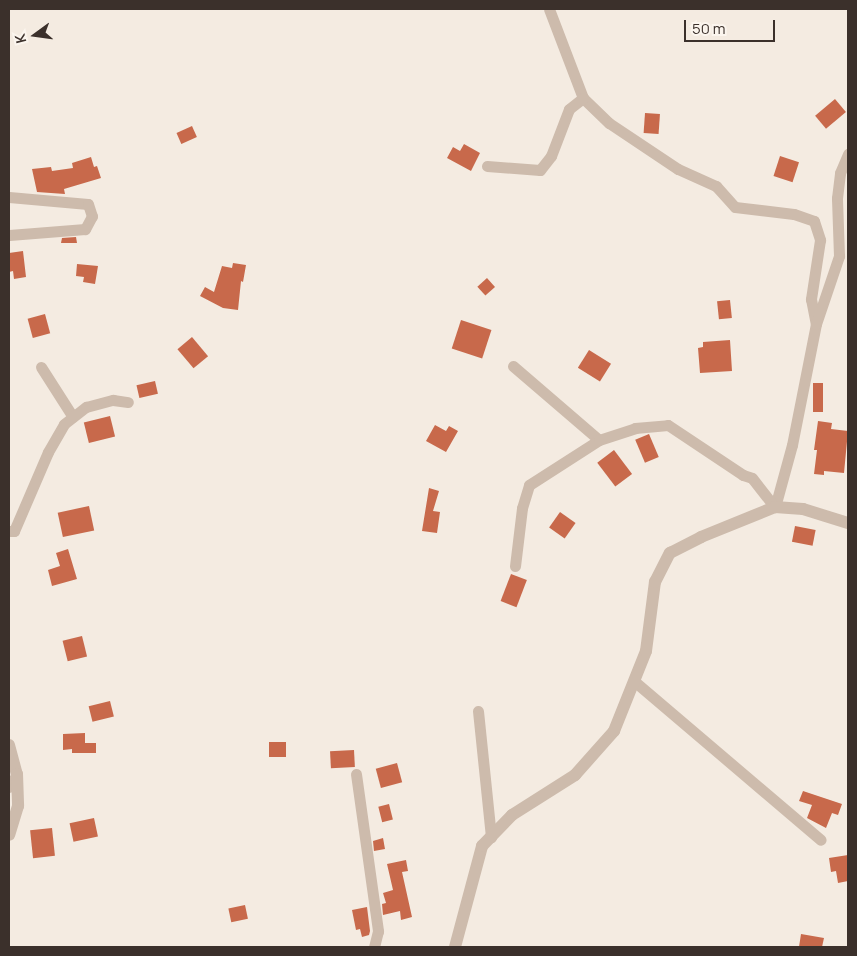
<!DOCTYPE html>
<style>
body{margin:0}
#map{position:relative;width:857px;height:956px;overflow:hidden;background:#f4ebe1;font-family:Manrope,sans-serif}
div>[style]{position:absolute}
.building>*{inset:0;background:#c8694b;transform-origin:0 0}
.minor>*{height:11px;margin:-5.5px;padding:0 5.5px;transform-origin:5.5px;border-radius:5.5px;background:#cdbbac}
.tertiary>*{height:12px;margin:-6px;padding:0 6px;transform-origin:6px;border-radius:6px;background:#cdbbac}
span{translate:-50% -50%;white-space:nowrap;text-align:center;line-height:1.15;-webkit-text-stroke:4px #fbf5ee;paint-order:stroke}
.frame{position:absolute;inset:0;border:10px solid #3b302b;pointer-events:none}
.north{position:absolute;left:10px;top:10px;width:50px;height:50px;-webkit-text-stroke:4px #fbf5ee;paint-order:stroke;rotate:256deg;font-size:14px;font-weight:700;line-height:20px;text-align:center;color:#3b302b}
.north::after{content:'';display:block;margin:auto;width:18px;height:22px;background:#3b302b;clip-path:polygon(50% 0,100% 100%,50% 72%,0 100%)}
.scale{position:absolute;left:684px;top:20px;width:91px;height:22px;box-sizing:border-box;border:2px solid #3b302b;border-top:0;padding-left:6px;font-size:15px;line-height:18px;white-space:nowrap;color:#3b302b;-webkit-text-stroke:4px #fbf5ee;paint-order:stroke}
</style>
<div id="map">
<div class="building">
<i style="left:835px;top:99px;width:17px;height:26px;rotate:50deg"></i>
<i style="left:645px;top:113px;width:15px;height:20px;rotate:4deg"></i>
<i style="left:192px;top:126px;width:12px;height:17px;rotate:66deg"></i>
<i style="clip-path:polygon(464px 144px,480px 153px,471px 171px,447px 158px,453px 147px,460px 151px)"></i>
<i style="left:780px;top:156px;width:20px;height:21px;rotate:18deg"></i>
<i style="clip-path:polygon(91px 157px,94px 167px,97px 166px,101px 178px,64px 189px,65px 194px,37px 192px,32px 169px,51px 167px,52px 171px,73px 168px,72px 163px)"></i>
<i style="clip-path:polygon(76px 237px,77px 243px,61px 243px,62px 238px)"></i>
<i style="clip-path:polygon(23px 251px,26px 277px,14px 279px,13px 271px,9px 272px,9px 253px)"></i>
<i style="clip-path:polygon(233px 263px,246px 265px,243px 282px,241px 281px,238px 310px,223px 308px,200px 296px,205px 287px,214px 292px,222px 266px,232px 268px)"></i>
<i style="clip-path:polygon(77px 264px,98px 266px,95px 284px,83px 282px,84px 277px,76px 276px)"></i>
<i style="left:487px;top:278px;width:12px;height:13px;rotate:48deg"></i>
<i style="left:730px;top:300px;width:18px;height:13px;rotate:84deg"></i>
<i style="left:45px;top:314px;width:20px;height:18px;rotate:75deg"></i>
<i style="left:461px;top:320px;width:32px;height:30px;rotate:18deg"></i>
<i style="left:192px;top:337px;width:25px;height:19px;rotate:50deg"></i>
<i style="clip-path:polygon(730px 340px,732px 371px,700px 373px,698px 348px,703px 347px,703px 342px)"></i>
<i style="left:589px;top:350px;width:26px;height:21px;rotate:32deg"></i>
<i style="left:155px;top:381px;width:13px;height:19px;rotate:77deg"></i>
<i style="left:813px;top:383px;width:10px;height:29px"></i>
<i style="left:110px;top:416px;width:21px;height:27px;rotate:76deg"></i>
<i style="clip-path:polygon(818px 421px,832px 423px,831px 429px,848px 431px,844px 473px,824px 471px,824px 475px,814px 474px,817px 450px,814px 450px)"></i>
<i style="clip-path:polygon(435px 425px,446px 431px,449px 426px,458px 431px,446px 452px,426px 441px)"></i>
<i style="left:649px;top:434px;width:25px;height:15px;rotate:67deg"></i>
<i style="left:614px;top:450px;width:30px;height:21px;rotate:53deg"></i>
<i style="clip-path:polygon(429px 488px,439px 491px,433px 511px,440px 512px,437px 533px,422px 531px)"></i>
<i style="left:89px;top:506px;width:25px;height:32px;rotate:78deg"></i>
<i style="left:560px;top:512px;width:19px;height:19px;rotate:35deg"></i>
<i style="left:795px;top:526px;width:21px;height:16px;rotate:11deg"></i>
<i style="clip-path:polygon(68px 549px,77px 579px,52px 586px,48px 570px,60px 566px,56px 553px)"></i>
<i style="left:511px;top:574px;width:17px;height:29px;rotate:21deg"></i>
<i style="left:82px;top:636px;width:21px;height:20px;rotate:76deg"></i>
<i style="left:110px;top:701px;width:16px;height:22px;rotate:76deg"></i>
<i style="clip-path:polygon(85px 733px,85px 743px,96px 743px,96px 753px,72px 753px,72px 749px,63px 750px,63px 734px)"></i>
<i style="left:269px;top:742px;width:17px;height:15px"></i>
<i style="left:354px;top:750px;width:17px;height:24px;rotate:87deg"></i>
<i style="left:397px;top:763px;width:20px;height:22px;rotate:75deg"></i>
<i style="clip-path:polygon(803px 791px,842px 804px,838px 815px,832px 813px,826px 828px,807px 818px,812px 805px,799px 801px)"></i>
<i style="left:389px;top:804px;width:16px;height:11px;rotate:76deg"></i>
<i style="left:94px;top:818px;width:19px;height:25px;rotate:78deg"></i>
<i style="left:52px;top:828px;width:28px;height:22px;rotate:84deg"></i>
<i style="clip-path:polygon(383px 838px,385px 849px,374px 851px,373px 841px)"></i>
<i style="clip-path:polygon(848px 855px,848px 881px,838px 883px,836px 871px,831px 872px,829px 858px)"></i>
<i style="clip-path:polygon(406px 860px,408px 871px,402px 872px,412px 917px,401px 920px,400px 911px,383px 915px,382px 904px,386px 903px,383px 893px,393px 890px,387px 864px)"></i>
<i style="left:245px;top:905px;width:14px;height:17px;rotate:78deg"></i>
<i style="clip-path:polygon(367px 907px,370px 931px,369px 935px,362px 937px,360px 929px,356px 930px,352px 910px)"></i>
<i style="clip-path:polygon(801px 934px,824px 938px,822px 947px,799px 947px)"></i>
</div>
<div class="minor">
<i style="left:549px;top:9px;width:95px;rotate:69.1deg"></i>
<i style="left:583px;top:98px;width:36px;rotate:44deg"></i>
<i style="left:609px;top:123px;width:83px;rotate:33.7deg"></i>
<i style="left:678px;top:169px;width:42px;rotate:24.1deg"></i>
<i style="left:716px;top:186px;width:28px;rotate:48deg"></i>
<i style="left:735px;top:207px;width:59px;rotate:6.8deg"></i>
<i style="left:794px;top:214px;width:21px;rotate:19deg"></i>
<i style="left:814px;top:221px;width:20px;rotate:72deg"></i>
<i style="left:820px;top:240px;width:60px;rotate:98.7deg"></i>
<i style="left:811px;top:299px;width:25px;rotate:79deg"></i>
<i style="left:487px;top:166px;width:53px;rotate:4.3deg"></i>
<i style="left:540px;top:170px;width:18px;rotate:-52deg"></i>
<i style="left:551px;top:156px;width:50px;rotate:-69deg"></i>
<i style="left:569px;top:109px;width:18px;rotate:-38deg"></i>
<i style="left:9px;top:197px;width:79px;rotate:5.1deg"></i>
<i style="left:88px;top:204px;width:13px;rotate:72deg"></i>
<i style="left:92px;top:216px;width:15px;rotate:118deg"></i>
<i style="left:85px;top:229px;width:76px;rotate:175.5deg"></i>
<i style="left:513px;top:366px;width:113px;rotate:40.7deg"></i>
<i style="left:41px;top:367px;width:59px;rotate:57.4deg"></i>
<i style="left:775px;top:507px;width:64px;rotate:-74.7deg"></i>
<i style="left:792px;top:445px;width:123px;rotate:-78.8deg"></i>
<i style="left:816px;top:324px;width:72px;rotate:-71.3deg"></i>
<i style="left:839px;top:256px;width:58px;rotate:-92deg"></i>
<i style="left:837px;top:198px;width:25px;rotate:-83deg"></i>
<i style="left:840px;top:173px;width:21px;rotate:-67deg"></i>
<i style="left:9px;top:531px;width:5px"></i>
<i style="left:14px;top:531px;width:86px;rotate:-66.7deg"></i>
<i style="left:48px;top:452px;width:32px;rotate:-60deg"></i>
<i style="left:64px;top:424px;width:28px;rotate:-38deg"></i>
<i style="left:86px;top:407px;width:28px;rotate:-15deg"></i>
<i style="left:113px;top:400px;width:15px;rotate:8deg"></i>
<i style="left:515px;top:566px;width:58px;rotate:-83.1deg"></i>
<i style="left:522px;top:508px;width:24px;rotate:-73deg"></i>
<i style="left:529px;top:485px;width:83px;rotate:-32.7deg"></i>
<i style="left:599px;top:440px;width:38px;rotate:-18deg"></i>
<i style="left:635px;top:428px;width:33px;rotate:-5deg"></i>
<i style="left:668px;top:425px;width:90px;rotate:33.7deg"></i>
<i style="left:743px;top:475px;width:9px;rotate:18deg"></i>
<i style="left:752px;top:478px;width:37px;rotate:52deg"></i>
<i style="left:634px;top:681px;width:245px;rotate:40.4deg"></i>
<i style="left:478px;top:711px;width:127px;rotate:84.1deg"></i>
<i style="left:356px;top:774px;width:159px;rotate:82deg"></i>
<i style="left:378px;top:931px;width:16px;rotate:104deg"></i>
<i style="left:9px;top:787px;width:15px;rotate:-58deg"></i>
</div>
<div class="tertiary">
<i style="left:9px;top:745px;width:30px;rotate:75deg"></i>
<i style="left:17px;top:774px;width:32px;rotate:88deg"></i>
<i style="left:18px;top:806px;width:30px;rotate:107deg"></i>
<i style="left:455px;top:947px;width:105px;rotate:-75deg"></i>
<i style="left:482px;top:846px;width:43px;rotate:-45.9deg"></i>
<i style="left:512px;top:815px;width:75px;rotate:-32.4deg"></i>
<i style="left:575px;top:775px;width:59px;rotate:-48.4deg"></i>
<i style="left:614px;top:731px;width:86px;rotate:-68.2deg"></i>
<i style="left:646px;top:651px;width:70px;rotate:-82.6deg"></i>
<i style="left:655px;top:582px;width:33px;rotate:-63deg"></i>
<i style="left:670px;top:553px;width:35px;rotate:-27deg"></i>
<i style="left:701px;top:537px;width:80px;rotate:-22.1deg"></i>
<i style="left:775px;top:507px;width:28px;rotate:4deg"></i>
<i style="left:803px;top:509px;width:47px;rotate:17.3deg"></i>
</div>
<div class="frame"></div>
<div class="north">K</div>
<div class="scale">50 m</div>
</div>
